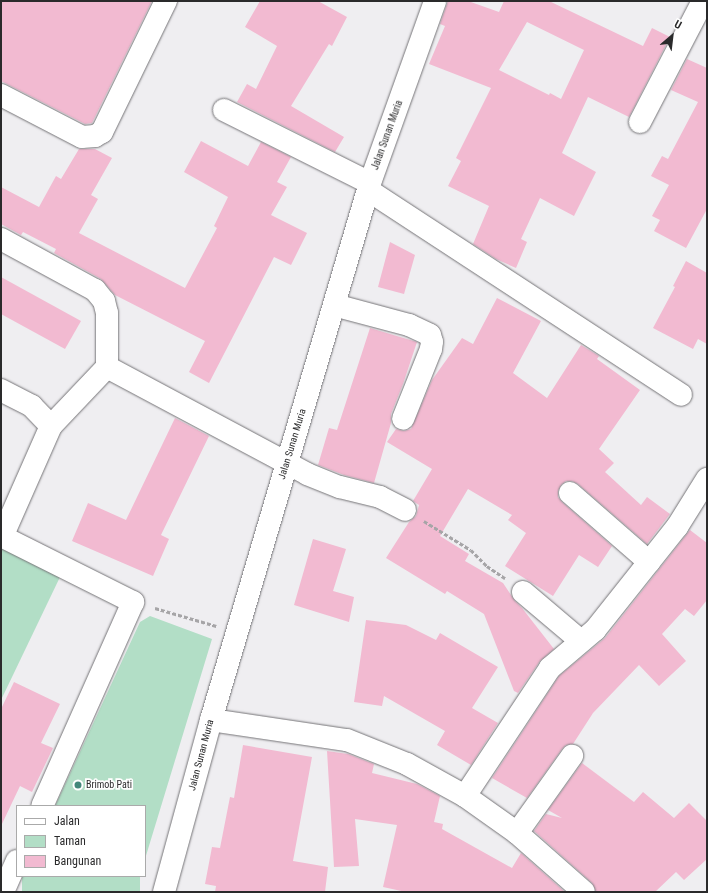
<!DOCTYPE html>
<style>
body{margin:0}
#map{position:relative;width:708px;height:893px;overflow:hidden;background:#efeef1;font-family:"Roboto Condensed",sans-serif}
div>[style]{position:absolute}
.green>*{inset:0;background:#b2dec6;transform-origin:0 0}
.building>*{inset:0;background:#f2bad1}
.path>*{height:2.5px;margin-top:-1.25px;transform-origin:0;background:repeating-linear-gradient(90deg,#a6a5a7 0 4px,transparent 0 6px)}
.roads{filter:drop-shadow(0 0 1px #757477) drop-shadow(0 0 1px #757477)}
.minor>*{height:22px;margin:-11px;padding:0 11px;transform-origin:11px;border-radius:11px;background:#fff}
.major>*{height:22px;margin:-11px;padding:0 11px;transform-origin:11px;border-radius:11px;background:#fff}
.dots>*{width:11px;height:11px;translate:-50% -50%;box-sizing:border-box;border:2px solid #fff;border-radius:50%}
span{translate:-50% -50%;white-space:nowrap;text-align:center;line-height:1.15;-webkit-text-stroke:3.5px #fff;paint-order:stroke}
.street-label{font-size:10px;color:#2a2a2b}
.poi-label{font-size:10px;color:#2a2a2b}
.left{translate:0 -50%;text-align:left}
.frame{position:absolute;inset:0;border:2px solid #2a2a2b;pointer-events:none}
.legend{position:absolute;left:16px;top:805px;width:130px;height:72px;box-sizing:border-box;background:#fff;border:1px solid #aaa;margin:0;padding:5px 7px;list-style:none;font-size:12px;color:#2a2a2b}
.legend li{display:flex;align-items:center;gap:8px;height:20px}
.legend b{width:20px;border:1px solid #aaa}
.north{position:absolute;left:652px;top:16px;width:40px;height:40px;-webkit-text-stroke:3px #fff;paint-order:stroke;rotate:28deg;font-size:11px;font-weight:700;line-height:16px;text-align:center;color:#2a2a2b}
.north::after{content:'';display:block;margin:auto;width:14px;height:18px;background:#2a2a2b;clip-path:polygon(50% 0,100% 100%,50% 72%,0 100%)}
</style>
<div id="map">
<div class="green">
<i style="clip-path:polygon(1px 548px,60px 577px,1px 700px)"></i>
<i style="clip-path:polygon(150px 616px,212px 639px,145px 859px,145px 806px,55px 806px,140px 622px)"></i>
<i style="left:22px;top:876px;width:118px;height:17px"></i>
</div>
<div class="building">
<i style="clip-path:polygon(1px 1px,152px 1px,92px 123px,85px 124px,1px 81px)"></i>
<i style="clip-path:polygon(260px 1px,318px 1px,347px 17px,332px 46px,329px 44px,291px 106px,344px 137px,335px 152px,237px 102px,247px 84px,256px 89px,277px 46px,245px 27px)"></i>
<i style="clip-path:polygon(evenodd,448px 1px,468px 1px,499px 12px,504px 1px,549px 1px,643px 46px,652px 28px,670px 37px,629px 117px,588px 97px,562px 153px,596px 172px,574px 216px,540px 198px,521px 239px,527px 242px,516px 268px,496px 259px,473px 244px,489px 206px,448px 186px,461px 161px,456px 158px,491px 88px,429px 64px,445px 26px,440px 24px,448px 1px,527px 22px,584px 50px,561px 99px,550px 93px,549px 95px,499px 70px,527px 22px)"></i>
<i style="clip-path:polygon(687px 59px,707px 68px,707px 209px,686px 248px,654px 231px,660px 220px,652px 216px,669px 185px,651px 176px,662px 156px,668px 159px,698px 102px,671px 90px)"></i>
<i style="clip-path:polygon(201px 141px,248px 166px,261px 142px,291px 157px,277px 182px,287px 187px,271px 215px,307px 233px,291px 265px,274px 257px,209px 383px,189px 372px,205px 341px,115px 295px,101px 279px,54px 253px,56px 249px,23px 232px,21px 235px,1px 224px,1px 187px,39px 207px,56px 176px,61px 179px,79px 149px,95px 149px,112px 158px,91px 195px,98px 199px,79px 233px,185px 288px,217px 228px,214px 226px,228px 197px,184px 172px)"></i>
<i style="clip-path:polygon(390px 242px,415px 255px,404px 294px,378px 287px)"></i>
<i style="clip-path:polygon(686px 261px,707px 273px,707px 344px,698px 339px,693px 349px,653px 328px,675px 287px,673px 286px)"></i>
<i style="clip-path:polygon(1px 277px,81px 321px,65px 349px,1px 314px)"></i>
<i style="clip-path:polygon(497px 298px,541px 321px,513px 373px,547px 398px,581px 345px,599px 356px,597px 359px,640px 390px,599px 449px,614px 463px,605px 472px,641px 505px,647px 497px,670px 514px,647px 544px,578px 484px,572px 481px,566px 481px,561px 485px,558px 491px,558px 497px,562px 502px,612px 546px,598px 567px,579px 555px,553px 596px,505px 566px,526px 533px,508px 520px,512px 515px,468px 489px,440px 536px,469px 554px,465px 561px,503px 583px,515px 601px,522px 608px,554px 649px,540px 661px,518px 693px,514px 691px,484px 614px,447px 591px,445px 594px,386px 558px,409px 522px,416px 516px,419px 505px,413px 501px,432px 469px,387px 442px,396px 429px,404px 431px,411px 429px,432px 380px,462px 338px,473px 344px)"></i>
<i style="clip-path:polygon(370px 328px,417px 342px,403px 384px,391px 414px,391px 423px,374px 483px,344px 475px,318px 465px,329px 428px,337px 430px)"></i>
<i style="clip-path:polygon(175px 418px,209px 436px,161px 535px,169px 539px,153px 576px,72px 541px,88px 503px,126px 520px)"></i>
<i style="clip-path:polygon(690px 530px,707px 543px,707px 600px,694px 616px,685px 609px,662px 634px,686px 661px,659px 686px,639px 665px,593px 713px,573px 744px,566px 745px,562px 749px,527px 798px,492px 778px,559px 676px,605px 638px)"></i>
<i style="clip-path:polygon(313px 539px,346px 549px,333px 591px,354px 597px,349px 622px,294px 605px)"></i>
<i style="clip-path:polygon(366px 620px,406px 625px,436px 640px,440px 633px,498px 667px,472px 708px,498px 723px,471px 765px,437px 745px,445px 731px,384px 696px,382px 706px,354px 702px)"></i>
<i style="clip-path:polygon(14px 682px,60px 704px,41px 743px,53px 748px,32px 792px,20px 786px,1px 826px,1px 709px)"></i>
<i style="clip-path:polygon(243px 745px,312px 757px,293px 861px,328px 867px,325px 892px,215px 892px,216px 886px,205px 884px,212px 847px,220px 848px,230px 797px,234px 798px)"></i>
<i style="clip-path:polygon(327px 751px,348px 754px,374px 764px,372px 773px,417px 784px,440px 796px,434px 822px,443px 824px,442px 829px,512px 868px,521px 853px,565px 892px,406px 892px,383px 887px,397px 825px,355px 819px,359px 866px,334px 867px)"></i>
<i style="clip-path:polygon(582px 763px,634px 802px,643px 792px,674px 818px,689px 803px,707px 821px,707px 859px,684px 880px,676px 872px,655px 892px,596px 892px,592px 883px,534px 831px,546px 814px,562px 818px,548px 810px)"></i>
</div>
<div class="path">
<i style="left:424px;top:521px;width:55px;rotate:31.7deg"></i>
<i style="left:471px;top:550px;width:23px;rotate:45deg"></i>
<i style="left:487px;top:566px;width:22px;rotate:34deg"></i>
<i style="left:155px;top:608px;width:64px;rotate:16.4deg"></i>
</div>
<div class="roads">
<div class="minor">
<i style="left:1px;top:95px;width:91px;rotate:27.4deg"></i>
<i style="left:82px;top:137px;width:13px;rotate:-4deg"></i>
<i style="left:95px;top:136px;width:8px;rotate:-30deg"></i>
<i style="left:102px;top:132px;width:146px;rotate:-64deg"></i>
<i style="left:224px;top:110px;width:163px;rotate:26.6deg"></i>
<i style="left:640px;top:122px;width:136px;rotate:-62.5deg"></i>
<i style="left:368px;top:190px;width:374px;rotate:33.2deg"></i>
<i style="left:1px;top:239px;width:107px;rotate:28.5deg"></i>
<i style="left:95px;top:290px;width:14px;rotate:51deg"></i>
<i style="left:104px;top:301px;width:12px;rotate:76deg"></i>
<i style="left:107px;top:313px;width:54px;rotate:90deg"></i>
<i style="left:107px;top:367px;width:81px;rotate:133.5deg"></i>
<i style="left:51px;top:426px;width:28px;rotate:-134deg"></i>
<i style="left:32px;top:406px;width:35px;rotate:-153deg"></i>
<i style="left:334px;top:305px;width:78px;rotate:14.9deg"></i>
<i style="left:409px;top:325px;width:23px;rotate:25deg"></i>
<i style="left:430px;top:335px;width:7px;rotate:74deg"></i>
<i style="left:432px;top:342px;width:7px;rotate:98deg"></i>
<i style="left:431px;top:349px;width:75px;rotate:111.8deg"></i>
<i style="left:107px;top:367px;width:227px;rotate:28.1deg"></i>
<i style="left:307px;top:474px;width:35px;rotate:22deg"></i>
<i style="left:340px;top:487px;width:41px;rotate:14deg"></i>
<i style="left:380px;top:497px;width:28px;rotate:27deg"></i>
<i style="left:570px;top:493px;width:105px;rotate:41.1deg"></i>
<i style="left:1px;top:536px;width:148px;rotate:26.6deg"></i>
<i style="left:133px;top:602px;width:223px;rotate:114deg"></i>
<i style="left:2px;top:537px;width:121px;rotate:-66.2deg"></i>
<i style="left:523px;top:592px;width:76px;rotate:40.2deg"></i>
<i style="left:211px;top:720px;width:137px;rotate:8.4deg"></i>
<i style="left:347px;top:740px;width:65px;rotate:21.8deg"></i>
<i style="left:407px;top:764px;width:66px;rotate:28.9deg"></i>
<i style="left:465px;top:796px;width:64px;rotate:35.4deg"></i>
<i style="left:517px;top:833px;width:89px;rotate:41.4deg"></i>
<i style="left:465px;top:796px;width:154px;rotate:-56.4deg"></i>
<i style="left:550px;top:668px;width:59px;rotate:-40.2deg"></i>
<i style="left:595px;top:630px;width:132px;rotate:-51.5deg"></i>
<i style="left:677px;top:527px;width:57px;rotate:-58deg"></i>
<i style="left:517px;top:833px;width:95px;rotate:-54.5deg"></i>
<i style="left:3px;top:892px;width:34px;rotate:-66deg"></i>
</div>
<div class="major">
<i style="left:164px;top:892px;width:178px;rotate:-74.7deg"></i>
<i style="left:211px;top:720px;width:560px;rotate:-73.51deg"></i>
<i style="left:370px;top:183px;width:193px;rotate:-70.3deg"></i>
</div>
</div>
<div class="dots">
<i style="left:78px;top:785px;background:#43877a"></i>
</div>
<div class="street-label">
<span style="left:387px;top:135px;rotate:-70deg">Jalan Sunan Muria</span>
<span style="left:292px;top:444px;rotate:-73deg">Jalan Sunan Muria</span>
<span style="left:201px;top:755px;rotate:-75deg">Jalan Sunan Muria</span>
</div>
<div class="poi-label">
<span class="left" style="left:86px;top:785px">Brimob Pati</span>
</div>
<div class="frame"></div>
<ul class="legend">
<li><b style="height:5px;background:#fff"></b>Jalan</li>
<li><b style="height:11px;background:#b2dec6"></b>Taman</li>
<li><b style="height:11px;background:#f2bad1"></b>Bangunan</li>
</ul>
<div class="north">U</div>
</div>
